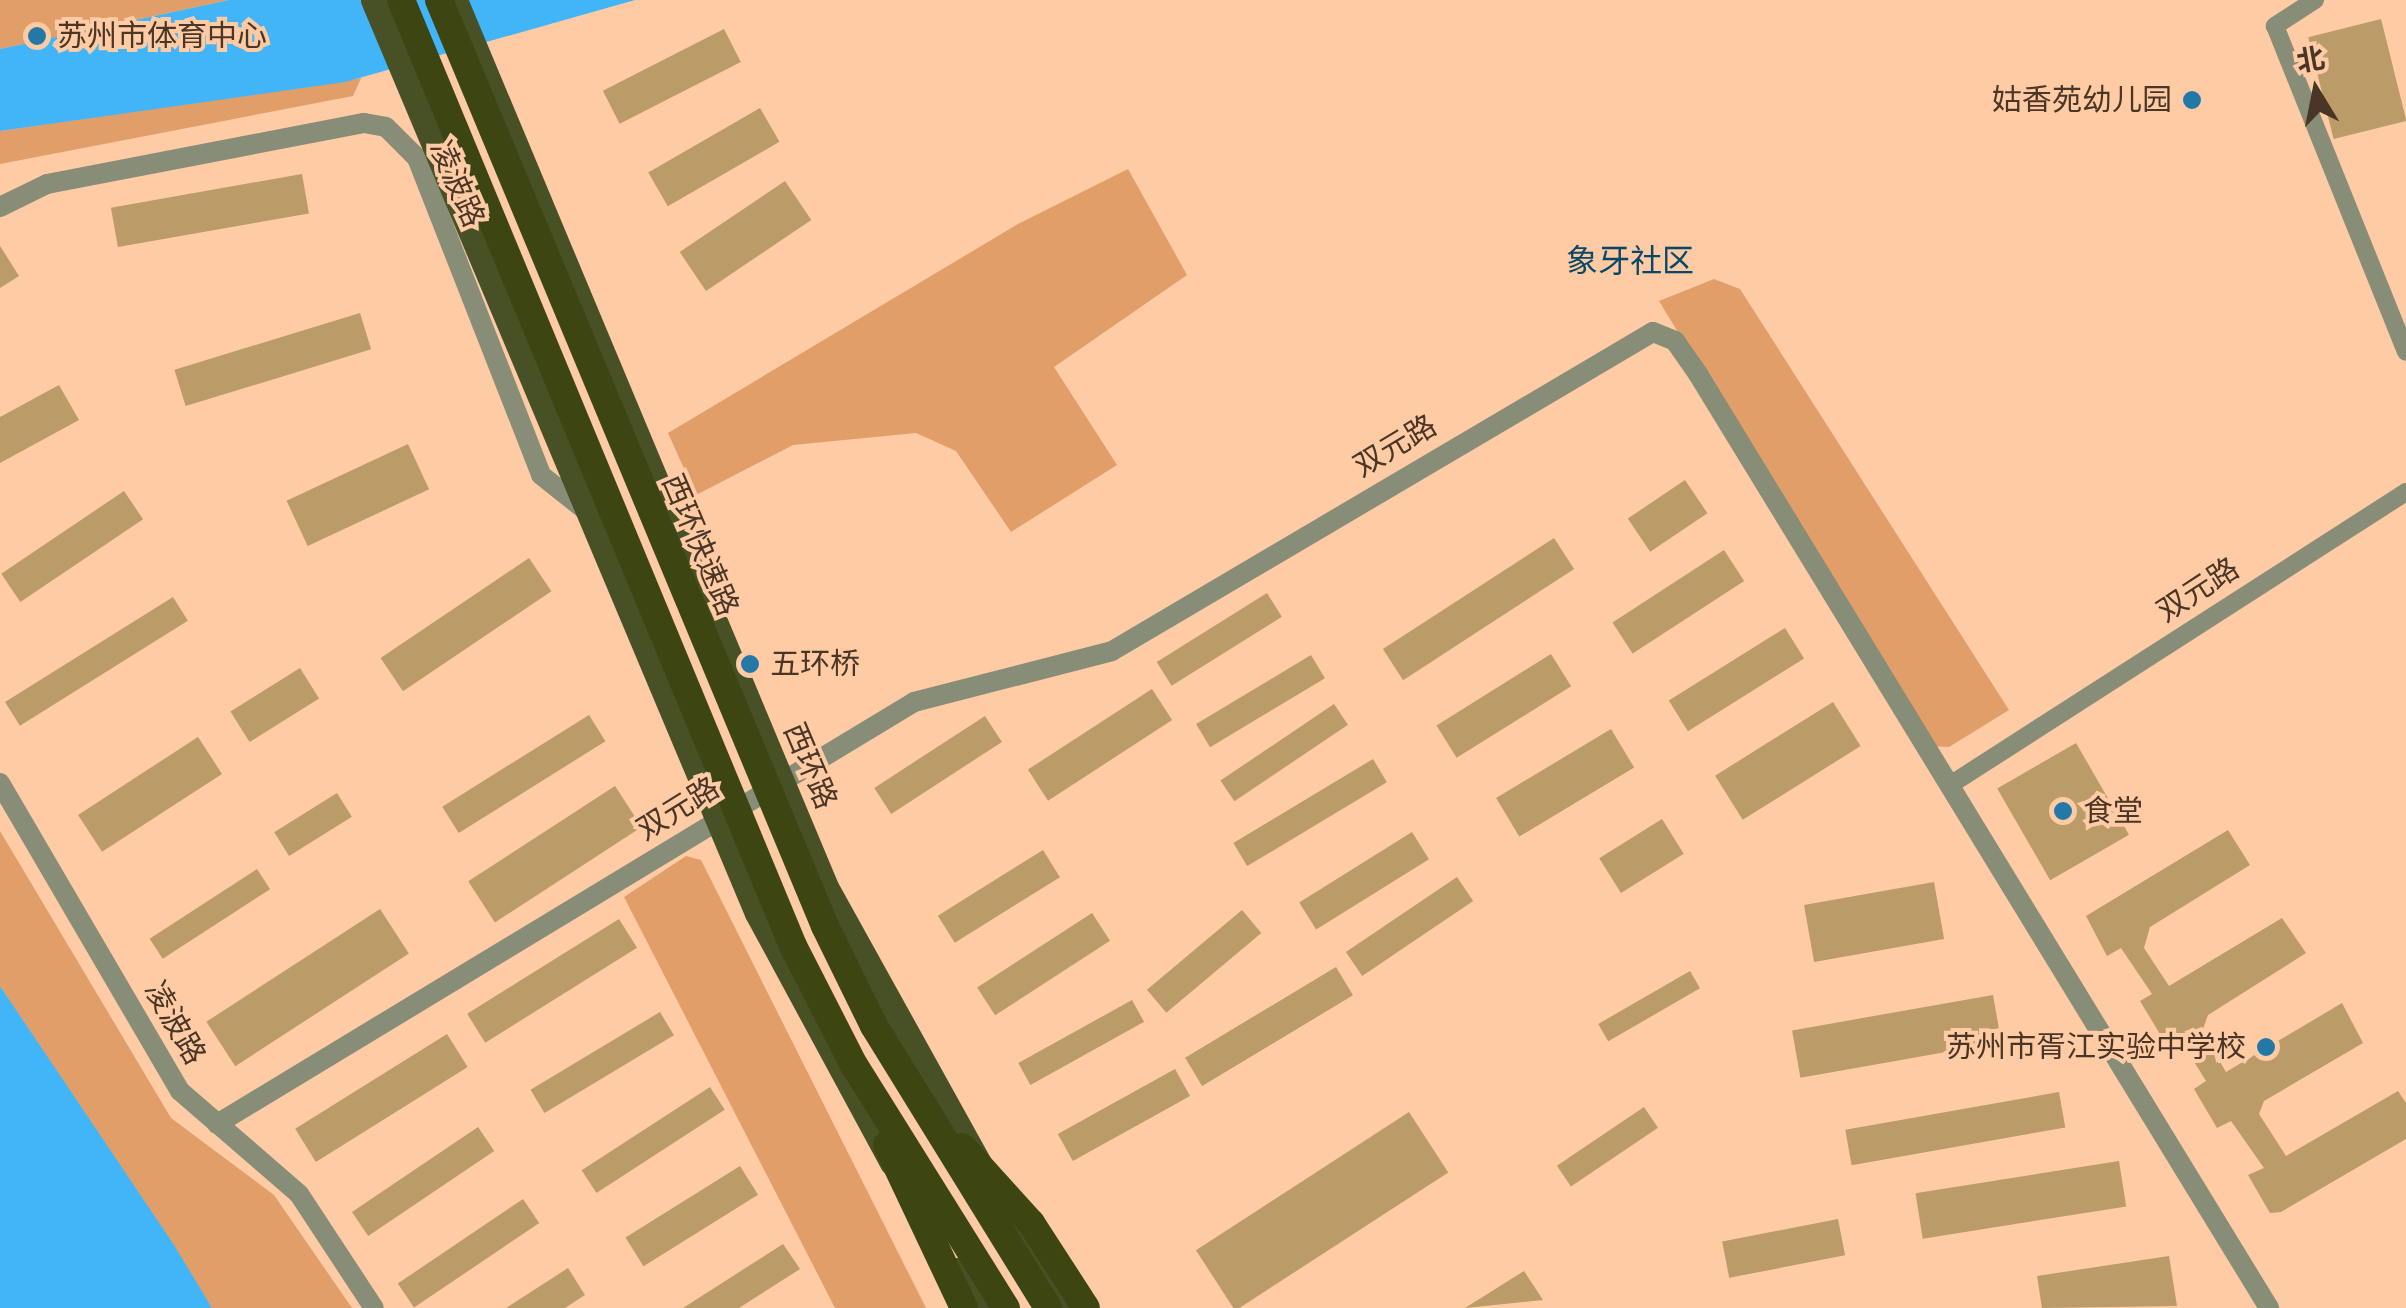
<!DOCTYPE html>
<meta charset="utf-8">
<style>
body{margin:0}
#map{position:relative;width:2406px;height:1308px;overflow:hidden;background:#fecba4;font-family:Karla,"Noto Sans SC",sans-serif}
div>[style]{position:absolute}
.green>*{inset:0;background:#e29e68}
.water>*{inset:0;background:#41b5f8}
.building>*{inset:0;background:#bb9b68;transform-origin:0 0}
.minor>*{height:18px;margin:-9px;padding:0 9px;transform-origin:9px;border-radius:9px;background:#878d76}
.tertiary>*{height:20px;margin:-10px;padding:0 10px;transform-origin:10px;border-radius:10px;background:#878d76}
.primary>*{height:25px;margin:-12.5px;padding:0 12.5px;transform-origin:12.5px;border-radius:12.5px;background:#485125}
.trunk-bridge>*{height:28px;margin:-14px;padding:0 14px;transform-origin:14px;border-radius:14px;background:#3d4613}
.dots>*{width:28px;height:28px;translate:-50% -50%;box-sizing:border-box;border:5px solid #fecba4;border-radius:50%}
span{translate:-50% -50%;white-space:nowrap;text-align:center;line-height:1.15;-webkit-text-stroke:8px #fecba4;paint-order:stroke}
.poi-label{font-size:30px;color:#4a3626}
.left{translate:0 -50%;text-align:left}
.right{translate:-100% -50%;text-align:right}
.street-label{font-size:30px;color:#4a3626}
.neighbourhood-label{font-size:32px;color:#084767}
.north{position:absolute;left:2266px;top:40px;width:100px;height:100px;-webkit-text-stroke:8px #fecba4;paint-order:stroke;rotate:350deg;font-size:28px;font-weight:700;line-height:40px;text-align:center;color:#4a3626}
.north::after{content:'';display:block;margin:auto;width:35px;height:45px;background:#4a3626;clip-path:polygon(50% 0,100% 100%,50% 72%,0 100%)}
</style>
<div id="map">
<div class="green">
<i style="clip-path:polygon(0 0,229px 0,0 49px)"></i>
<i style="clip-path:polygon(361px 78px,353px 96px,0 164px,0 131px)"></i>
<i style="clip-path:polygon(1128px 169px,1187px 275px,1054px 367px,1117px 465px,1011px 532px,956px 451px,916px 433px,793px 445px,696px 495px,668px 433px,1018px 224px)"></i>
<i style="clip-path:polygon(1714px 279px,1740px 289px,2009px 710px,1949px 747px,1929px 746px,1659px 301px)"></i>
<i style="clip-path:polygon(0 831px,171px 1118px,274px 1195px,352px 1308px,212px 1308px,0 986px)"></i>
<i style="clip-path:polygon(686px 856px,701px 860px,926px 1308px,835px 1308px,624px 897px)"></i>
</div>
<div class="water">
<i style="clip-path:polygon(229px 0,635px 0,345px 82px,0 131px,0 49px)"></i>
<i style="clip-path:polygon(0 986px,174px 1245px,212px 1308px,0 1308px)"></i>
</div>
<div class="building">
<i style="left:2381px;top:19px;width:105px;height:75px;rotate:76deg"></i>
<i style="left:724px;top:29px;width:37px;height:136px;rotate:63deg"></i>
<i style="left:760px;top:108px;width:39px;height:129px;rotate:60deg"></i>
<i style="left:302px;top:174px;width:40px;height:194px;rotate:80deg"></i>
<i style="left:785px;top:181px;width:47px;height:127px;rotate:56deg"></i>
<i style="clip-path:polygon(0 246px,19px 276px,0 288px)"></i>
<i style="left:360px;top:313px;width:38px;height:194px;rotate:73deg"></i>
<i style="clip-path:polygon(59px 385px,79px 420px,0 463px,0 417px)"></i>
<i style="left:408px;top:444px;width:50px;height:134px;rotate:65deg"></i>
<i style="left:1685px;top:480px;width:40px;height:69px;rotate:56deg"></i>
<i style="left:124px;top:491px;width:34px;height:148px;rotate:56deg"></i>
<i style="left:1554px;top:538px;width:37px;height:204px;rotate:57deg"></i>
<i style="left:1724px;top:550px;width:37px;height:133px;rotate:57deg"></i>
<i style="left:529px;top:558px;width:40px;height:179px;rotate:56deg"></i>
<i style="left:1267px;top:593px;width:28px;height:130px;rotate:58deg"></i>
<i style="left:173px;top:597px;width:28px;height:198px;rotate:58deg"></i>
<i style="left:1785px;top:628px;width:36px;height:137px;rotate:58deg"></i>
<i style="left:1551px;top:654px;width:38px;height:135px;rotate:58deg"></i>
<i style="left:1311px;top:655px;width:27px;height:134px;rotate:59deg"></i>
<i style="left:300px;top:668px;width:36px;height:82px;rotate:58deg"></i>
<i style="left:1152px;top:689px;width:37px;height:148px;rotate:57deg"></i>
<i style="left:1833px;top:702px;width:52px;height:139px;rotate:58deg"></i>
<i style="left:1334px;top:704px;width:25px;height:137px;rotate:56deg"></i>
<i style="left:589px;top:715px;width:31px;height:173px;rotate:58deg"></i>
<i style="left:985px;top:716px;width:31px;height:132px;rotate:57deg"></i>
<i style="left:1611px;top:729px;width:45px;height:134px;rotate:59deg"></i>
<i style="left:198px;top:737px;width:44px;height:143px;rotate:57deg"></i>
<i style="left:2076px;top:743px;width:106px;height:91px;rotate:60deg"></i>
<i style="left:1373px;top:759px;width:27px;height:163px;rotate:59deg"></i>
<i style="left:615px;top:786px;width:49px;height:175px;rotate:57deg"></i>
<i style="left:337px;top:793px;width:28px;height:74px;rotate:58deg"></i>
<i style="left:1662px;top:819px;width:41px;height:74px;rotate:58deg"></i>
<i style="clip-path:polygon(2228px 830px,2250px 865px,2150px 927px,2144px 948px,2169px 986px,2282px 918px,2306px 953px,2208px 1015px,2202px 1032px,2226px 1072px,2342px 1003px,2363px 1043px,2264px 1101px,2259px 1114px,2286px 1156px,2398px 1091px,2406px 1103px,2406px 1139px,2281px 1212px,2270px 1213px,2248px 1175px,2264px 1168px,2231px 1121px,2217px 1128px,2194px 1089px,2206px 1081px,2178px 1036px,2166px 1044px,2140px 1001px,2152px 994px,2121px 948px,2107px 956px,2086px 916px)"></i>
<i style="left:1412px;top:832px;width:32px;height:133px;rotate:58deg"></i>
<i style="left:1043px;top:850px;width:32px;height:124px;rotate:58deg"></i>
<i style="left:257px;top:869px;width:24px;height:128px;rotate:57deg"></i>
<i style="left:1457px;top:877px;width:29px;height:134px;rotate:56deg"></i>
<i style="left:1934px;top:882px;width:58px;height:132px;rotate:80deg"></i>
<i style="left:380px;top:909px;width:53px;height:207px;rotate:57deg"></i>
<i style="left:1242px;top:910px;width:30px;height:124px;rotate:50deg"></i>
<i style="left:1092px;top:913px;width:33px;height:137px;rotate:57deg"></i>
<i style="left:619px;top:919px;width:34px;height:179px;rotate:58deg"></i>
<i style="left:1336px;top:967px;width:33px;height:176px;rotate:59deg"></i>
<i style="left:1690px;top:971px;width:20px;height:106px;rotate:60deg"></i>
<i style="left:1993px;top:995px;width:48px;height:204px;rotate:80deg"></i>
<i style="left:1132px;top:1000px;width:25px;height:130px;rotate:61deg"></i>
<i style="left:660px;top:1012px;width:27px;height:151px;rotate:59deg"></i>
<i style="left:447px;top:1034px;width:39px;height:179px;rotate:58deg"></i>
<i style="left:1175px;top:1069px;width:31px;height:134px;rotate:61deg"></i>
<i style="left:710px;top:1087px;width:27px;height:153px;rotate:57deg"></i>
<i style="left:2059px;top:1092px;width:36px;height:217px;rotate:80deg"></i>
<i style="left:1644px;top:1107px;width:25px;height:105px;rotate:56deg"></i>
<i style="left:1409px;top:1112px;width:72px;height:254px;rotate:57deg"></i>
<i style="left:478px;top:1127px;width:29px;height:152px;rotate:56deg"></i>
<i style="left:2119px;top:1161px;width:46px;height:206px;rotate:81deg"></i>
<i style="left:740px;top:1166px;width:34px;height:135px;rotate:58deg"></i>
<i style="left:523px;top:1199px;width:29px;height:151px;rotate:56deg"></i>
<i style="left:1838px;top:1219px;width:37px;height:118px;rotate:79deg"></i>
<i style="clip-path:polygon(783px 1244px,800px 1269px,739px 1308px,683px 1308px)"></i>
<i style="clip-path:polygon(2169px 1256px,2177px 1306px,2042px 1308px,2037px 1276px)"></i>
<i style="clip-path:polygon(568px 1268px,585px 1295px,565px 1308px,506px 1308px)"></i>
<i style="clip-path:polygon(1524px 1271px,1543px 1300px,1465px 1308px)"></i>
</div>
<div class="minor">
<i style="left:2315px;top:0;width:48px;rotate:147deg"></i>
<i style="left:2275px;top:26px;width:351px;rotate:68.1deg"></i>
<i style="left:1950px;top:785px;width:542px;rotate:-32.72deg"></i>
</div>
<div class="tertiary">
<i style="left:0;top:207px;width:52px;rotate:-26.1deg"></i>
<i style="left:47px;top:184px;width:323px;rotate:-10.9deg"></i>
<i style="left:364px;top:123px;width:22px;rotate:10deg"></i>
<i style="left:386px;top:127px;width:44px;rotate:45deg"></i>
<i style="left:417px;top:158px;width:340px;rotate:68.6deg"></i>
<i style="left:541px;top:475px;width:61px;rotate:38.4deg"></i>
<i style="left:0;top:783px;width:357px;rotate:59.7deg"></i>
<i style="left:180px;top:1091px;width:157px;rotate:40.9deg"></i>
<i style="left:299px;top:1194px;width:136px;rotate:56.7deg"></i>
<i style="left:217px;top:1124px;width:815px;rotate:-31.19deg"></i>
<i style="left:914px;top:702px;width:204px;rotate:-14.4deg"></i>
<i style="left:1112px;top:651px;width:628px;rotate:-30.53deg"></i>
<i style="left:1653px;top:332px;width:24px;rotate:22deg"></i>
<i style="left:1675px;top:341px;width:40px;rotate:55.1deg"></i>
<i style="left:1698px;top:374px;width:1095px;rotate:58.56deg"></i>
</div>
<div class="primary">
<i style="left:373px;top:0;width:990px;rotate:67.19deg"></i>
<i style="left:757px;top:913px;width:284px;rotate:61.6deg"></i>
<i style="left:455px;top:0;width:961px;rotate:67.3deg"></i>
<i style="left:826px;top:887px;width:316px;rotate:61deg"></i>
<i style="left:1002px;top:1202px;width:125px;rotate:57.7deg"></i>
<i style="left:957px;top:1270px;width:45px;rotate:57.7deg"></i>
</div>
<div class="trunk-bridge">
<i style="left:401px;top:0;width:1024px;rotate:67.49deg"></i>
<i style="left:793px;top:946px;width:134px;rotate:62.9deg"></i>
<i style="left:854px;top:1065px;width:287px;rotate:58deg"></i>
<i style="left:439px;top:0;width:1003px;rotate:67.37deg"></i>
<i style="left:825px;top:926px;width:111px;rotate:63.9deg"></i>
<i style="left:874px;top:1026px;width:331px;rotate:58.3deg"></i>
<i style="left:887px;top:1145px;width:180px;rotate:64.7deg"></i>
<i style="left:962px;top:1147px;width:103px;rotate:47.8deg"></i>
<i style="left:1031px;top:1223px;width:101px;rotate:57.1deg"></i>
</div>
<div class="dots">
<i style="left:37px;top:36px;background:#2478a8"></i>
<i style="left:2192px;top:100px;background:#2478a8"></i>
<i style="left:750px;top:664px;background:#2478a8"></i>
<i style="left:2063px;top:811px;background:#2478a8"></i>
<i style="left:2266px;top:1047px;background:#2478a8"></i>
</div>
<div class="poi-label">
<span class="left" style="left:57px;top:36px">苏州市体育中心</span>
<span class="right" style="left:2172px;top:100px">姑香苑幼儿园</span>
<span class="left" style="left:770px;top:664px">五环桥</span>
<span class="left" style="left:2083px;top:811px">食堂</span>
<span class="right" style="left:2246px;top:1047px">苏州市胥江实验中学校</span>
</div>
<div class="street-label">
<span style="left:457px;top:184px;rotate:66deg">凌波路</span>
<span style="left:1395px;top:446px;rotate:-31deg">双元路</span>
<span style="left:700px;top:545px;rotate:67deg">西环快速路</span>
<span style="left:2198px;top:590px;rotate:-33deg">双元路</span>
<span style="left:810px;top:766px;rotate:67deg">西环路</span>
<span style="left:678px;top:809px;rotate:-32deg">双元路</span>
<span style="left:175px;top:1023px;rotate:60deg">凌波路</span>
</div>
<div class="neighbourhood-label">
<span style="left:1630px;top:262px">象牙社区</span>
</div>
<div class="north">北</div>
</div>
